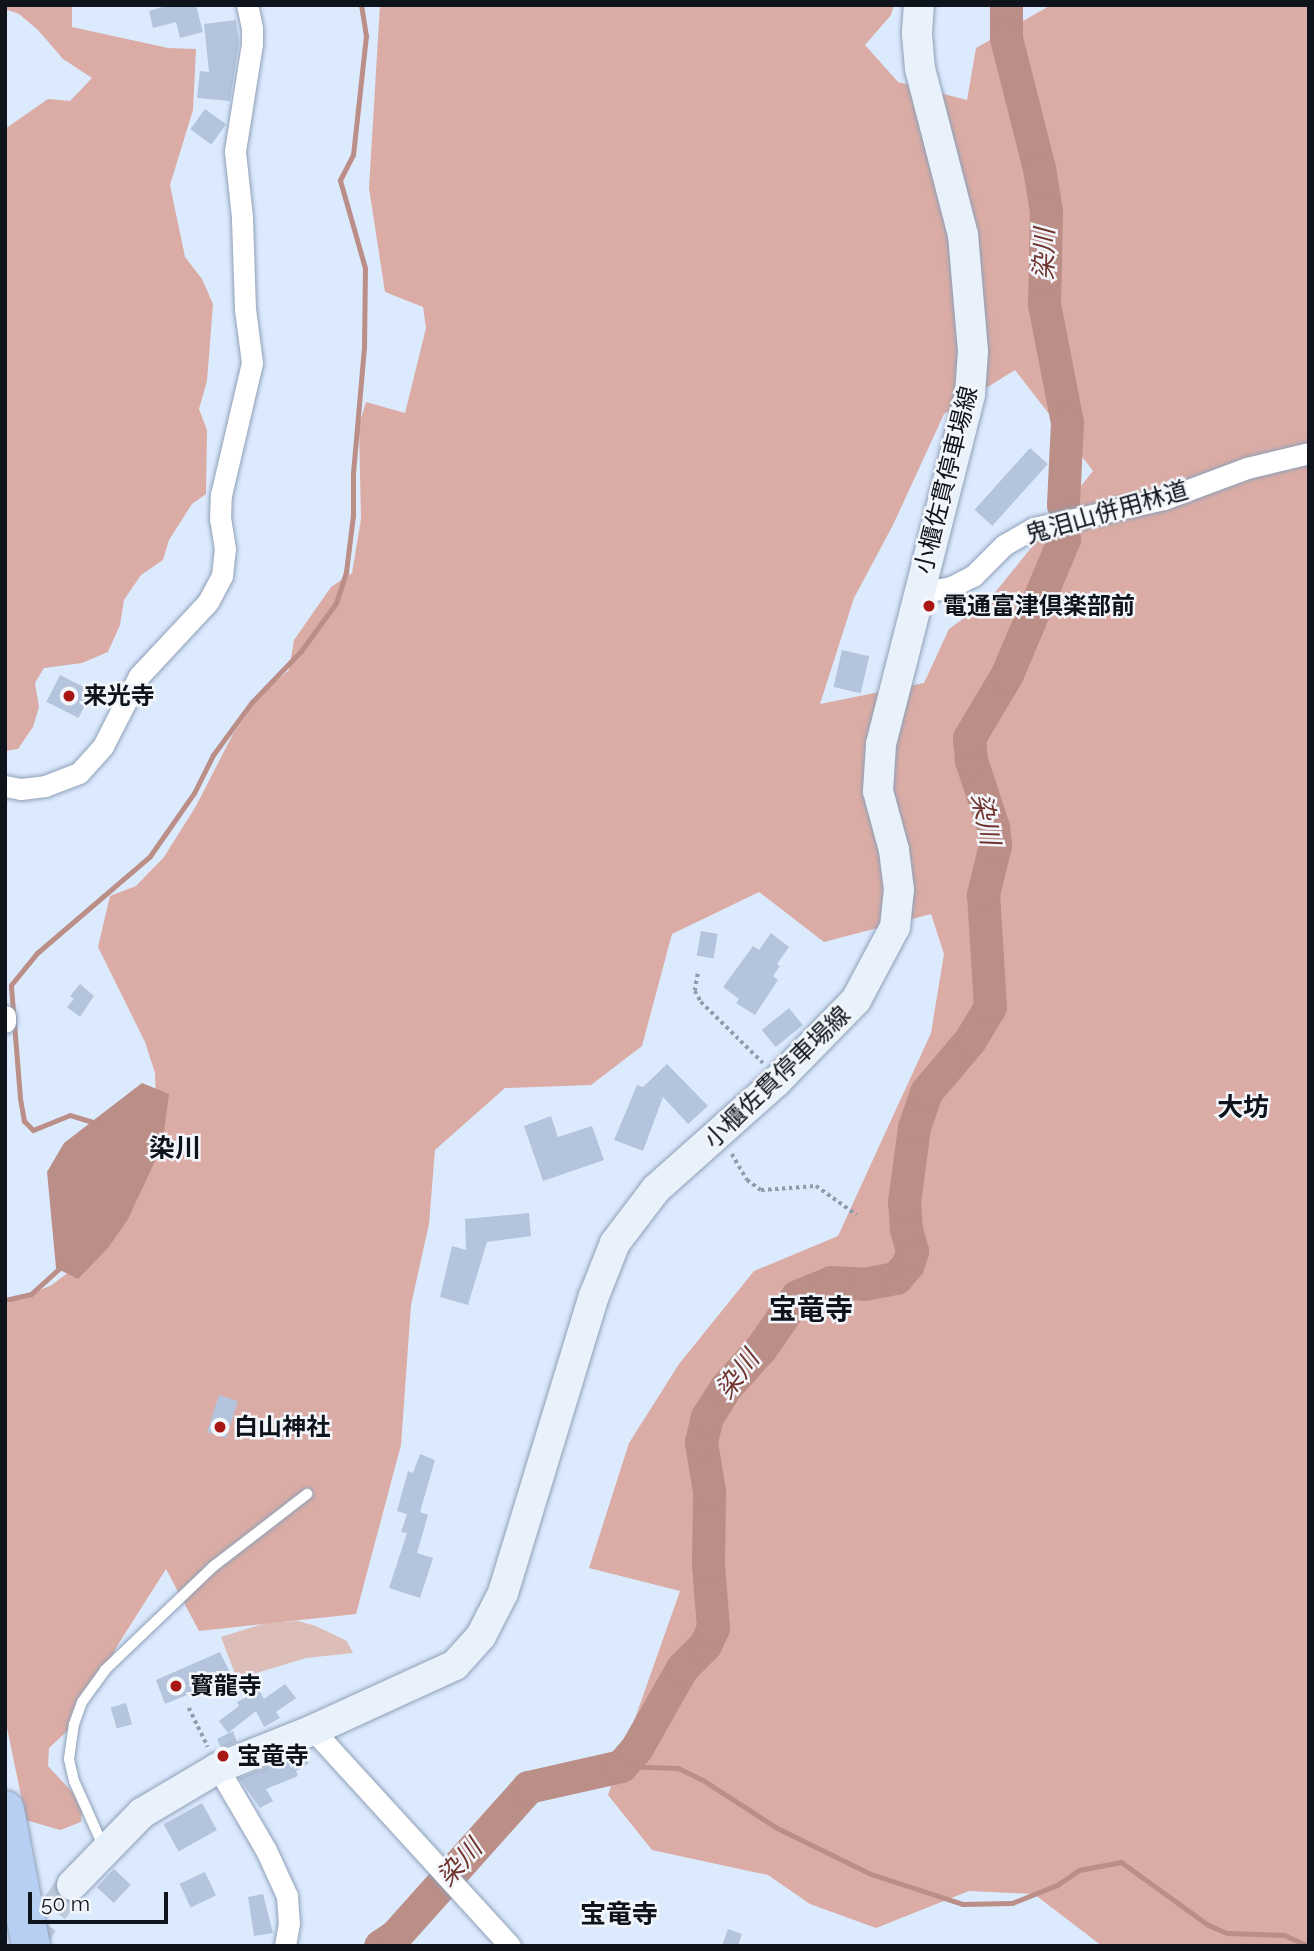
<!DOCTYPE html>
<meta charset="utf-8">
<style>
body{margin:0}
#map{position:relative;width:1314px;height:1951px;overflow:hidden;background:#dceafe;font-family:Raleway,"Noto Sans JP",sans-serif}
div>[style]{position:absolute}
.green>*{inset:0;background:#dcbdb8}
.forest>*{inset:0;background:#dbaca5}
.water>*{inset:0;background:#bb8e87}
.stream>*{height:5px;margin:-2.5px;padding:0 2.5px;transform-origin:2.5px;border-radius:2.5px;background:#bb8e87}
.river>*{height:33px;margin:-16.5px;padding:0 16.5px;transform-origin:16.5px;border-radius:16.5px;background:#bb8e87}
.building>*{inset:0;background:#b4c4dd;transform-origin:0 0}
.secondary-tunnel>*{height:30px;margin-top:-15px;transform-origin:0;background:repeating-linear-gradient(90deg,#bdcadc 0 30px,transparent 0 45px)}
.path>*{height:3.5px;margin-top:-1.75px;transform-origin:0;background:repeating-linear-gradient(90deg,#909bab 0 3.5px,transparent 0 7px)}
.roads{filter:drop-shadow(0 0 2px #8fa0b7) drop-shadow(0 0 2px #8fa0b7)}
.lane>*{height:10px;margin:-5px;padding:0 5px;transform-origin:5px;border-radius:5px;background:#fff}
.street>*{height:21px;margin:-10.5px;padding:0 10.5px;transform-origin:10.5px;border-radius:10.5px;background:#fff}
.secondary>*{height:30px;margin:-15px;padding:0 15px;transform-origin:15px;border-radius:15px;background:#e9f1fb}
.highway>*{height:38px;margin:-19px;padding:0 19px;transform-origin:19px;border-radius:19px;background:#b6cff2}
.dots>*{width:19px;height:19px;translate:-50% -50%;box-sizing:border-box;border:4px solid #f3f6fb;border-radius:50%}
span{translate:-50% -50%;white-space:nowrap;text-align:center;line-height:1.15;-webkit-text-stroke:5px #f3f6fb;paint-order:stroke}
.street-label{font-size:24px;color:#0e131c}
.poi-label{font-size:24px;color:#0e131c;font-weight:700}
.left{translate:0 -50%;text-align:left}
.water-label{font-size:26px;color:#70342d;font-style:italic}
.neighbourhood-label{font-size:26px;color:#0e131c;font-weight:700}
.quarter-label{font-size:28px;color:#0e131c;font-weight:700}
.frame{position:absolute;inset:0;border:7px solid #0e131c;pointer-events:none}
.scale{position:absolute;left:28px;top:1892px;width:140px;height:32px;box-sizing:border-box;border:4px solid #0e131c;border-top:0;padding-left:9px;font-size:21px;line-height:24px;white-space:nowrap;color:#0e131c;-webkit-text-stroke:5px #f3f6fb;paint-order:stroke}
</style>
<div id="map">
<div class="green">
<i style="clip-path:polygon(298px 1621px,316px 1626px,347px 1641px,353px 1653px,306px 1658px,237px 1679px,221px 1637px,266px 1623px)"></i>
</div>
<div class="forest">
<i style="clip-path:polygon(5px 5px,72px 5px,72px 27px,168px 48px,196px 49px,193px 110px,170px 185px,185px 257px,202px 279px,213px 304px,207px 381px,199px 409px,207px 430px,206px 494px,192px 504px,169px 540px,163px 560px,141px 575px,124px 600px,120px 625px,108px 652px,82px 663px,44px 668px,35px 683px,39px 707px,33px 727px,18px 749px,5px 751px,5px 129px,48px 99px,70px 101px,92px 78px,63px 59px,38px 30px,19px 14px,5px 9px)"></i>
<i style="clip-path:polygon(evenodd,380px 5px,894px 5px,891px 15px,865px 45px,898px 82px,967px 100px,976px 48px,1051px 5px,1309px 5px,1309px 1946px,1102px 1946px,1034px 1894px,969px 1891px,876px 1928px,810px 1904px,768px 1875px,652px 1850px,608px 1795px,680px 1591px,589px 1568px,629px 1443px,679px 1364px,754px 1271px,838px 1236px,931px 1033px,944px 954px,931px 914px,824px 942px,759px 892px,672px 934px,642px 1046px,591px 1085px,505px 1088px,435px 1150px,429px 1224px,411px 1305px,401px 1445px,356px 1614px,199px 1631px,166px 1569px,119px 1643px,76px 1723px,49px 1748px,48px 1766px,76px 1796px,82px 1809px,81px 1822px,60px 1830px,26px 1820px,5px 1718px,5px 1304px,52px 1285px,84px 1260px,156px 1102px,155px 1073px,145px 1042px,98px 947px,110px 896px,136px 886px,164px 857px,196px 806px,233px 734px,261px 694px,289px 670px,294px 640px,331px 587px,352px 573px,361px 519px,359px 425px,366px 402px,405px 413px,426px 328px,423px 307px,385px 292px,369px 188px,380px 5px,1015px 370px,1093px 471px,989px 600px,949px 629px,924px 683px,820px 704px,854px 598px,893px 525px,944px 414px,1015px 370px)"></i>
</div>
<div class="water">
<i style="clip-path:polygon(142px 1083px,169px 1094px,162px 1146px,128px 1219px,108px 1248px,78px 1279px,56px 1268px,47px 1172px,64px 1143px)"></i>
</div>
<div class="stream">
<i style="left:96px;top:1123px;width:27px;rotate:-163deg"></i>
<i style="left:70px;top:1115px;width:40px;rotate:158deg"></i>
<i style="left:33px;top:1130px;width:13px;rotate:-135deg"></i>
<i style="left:24px;top:1121px;width:23px;rotate:-100deg"></i>
<i style="left:20px;top:1098px;width:113px;rotate:-94.6deg"></i>
<i style="left:11px;top:985px;width:41px;rotate:-50.9deg"></i>
<i style="left:37px;top:953px;width:149px;rotate:-40.6deg"></i>
<i style="left:150px;top:856px;width:77px;rotate:-55.1deg"></i>
<i style="left:194px;top:793px;width:42px;rotate:-63.4deg"></i>
<i style="left:213px;top:755px;width:66px;rotate:-53.7deg"></i>
<i style="left:252px;top:702px;width:71px;rotate:-46.1deg"></i>
<i style="left:301px;top:651px;width:59px;rotate:-53.9deg"></i>
<i style="left:336px;top:603px;width:33px;rotate:-72deg"></i>
<i style="left:346px;top:572px;width:57px;rotate:-83deg"></i>
<i style="left:353px;top:515px;width:42px;rotate:-90deg"></i>
<i style="left:353px;top:473px;width:126px;rotate:-85deg"></i>
<i style="left:364px;top:347px;width:79px;rotate:-89.3deg"></i>
<i style="left:365px;top:268px;width:91px;rotate:-105.9deg"></i>
<i style="left:340px;top:180px;width:28px;rotate:-63deg"></i>
<i style="left:353px;top:155px;width:120px;rotate:-83.8deg"></i>
<i style="left:366px;top:36px;width:31px;rotate:-99deg"></i>
<i style="left:5px;top:1300px;width:27px;rotate:-13deg"></i>
<i style="left:31px;top:1294px;width:43px;rotate:-42.2deg"></i>
<i style="left:621px;top:1766px;width:57px;rotate:2deg"></i>
<i style="left:678px;top:1768px;width:25px;rotate:26deg"></i>
<i style="left:701px;top:1779px;width:90px;rotate:32.8deg"></i>
<i style="left:777px;top:1828px;width:105px;rotate:26.1deg"></i>
<i style="left:871px;top:1874px;width:96px;rotate:18.2deg"></i>
<i style="left:962px;top:1904px;width:50px;rotate:-1.1deg"></i>
<i style="left:1012px;top:1903px;width:48px;rotate:-21.8deg"></i>
<i style="left:1057px;top:1885px;width:27px;rotate:-34deg"></i>
<i style="left:1079px;top:1870px;width:43px;rotate:-10.8deg"></i>
<i style="left:1121px;top:1862px;width:107px;rotate:35.9deg"></i>
<i style="left:1208px;top:1925px;width:21px;rotate:23deg"></i>
<i style="left:1227px;top:1933px;width:57px;rotate:2deg"></i>
<i style="left:1284px;top:1935px;width:27px;rotate:24deg"></i>
</div>
<div class="river">
<i style="left:1006px;top:5px;width:33px;rotate:90deg"></i>
<i style="left:1006px;top:38px;width:134px;rotate:75.8deg"></i>
<i style="left:1039px;top:168px;width:44px;rotate:80.8deg"></i>
<i style="left:1046px;top:211px;width:93px;rotate:91.2deg"></i>
<i style="left:1044px;top:304px;width:120px;rotate:79deg"></i>
<i style="left:1067px;top:422px;width:83px;rotate:92.8deg"></i>
<i style="left:380px;top:1946px;width:18px;rotate:-34deg"></i>
<i style="left:395px;top:1936px;width:200px;rotate:-48.2deg"></i>
<i style="left:528px;top:1787px;width:95px;rotate:-12.7deg"></i>
<i style="left:621px;top:1766px;width:23px;rotate:-49deg"></i>
<i style="left:636px;top:1749px;width:93px;rotate:-60.4deg"></i>
<i style="left:682px;top:1668px;width:33px;rotate:-45deg"></i>
<i style="left:705px;top:1645px;width:19px;rotate:-65deg"></i>
<i style="left:713px;top:1628px;width:64px;rotate:-94.5deg"></i>
<i style="left:708px;top:1564px;width:73px;rotate:-89.2deg"></i>
<i style="left:709px;top:1491px;width:50px;rotate:-99.3deg"></i>
<i style="left:701px;top:1442px;width:26px;rotate:-77deg"></i>
<i style="left:707px;top:1417px;width:34px;rotate:-58deg"></i>
<i style="left:725px;top:1388px;width:54px;rotate:-48deg"></i>
<i style="left:761px;top:1348px;width:63px;rotate:-55.3deg"></i>
<i style="left:797px;top:1296px;width:37px;rotate:-22deg"></i>
<i style="left:831px;top:1282px;width:33px;rotate:3deg"></i>
<i style="left:864px;top:1284px;width:33px;rotate:-11deg"></i>
<i style="left:896px;top:1278px;width:18px;rotate:-49deg"></i>
<i style="left:908px;top:1264px;width:14px;rotate:-73deg"></i>
<i style="left:912px;top:1251px;width:23px;rotate:-105deg"></i>
<i style="left:906px;top:1229px;width:27px;rotate:-94deg"></i>
<i style="left:904px;top:1202px;width:76px;rotate:-82.4deg"></i>
<i style="left:914px;top:1127px;width:37px;rotate:-71deg"></i>
<i style="left:926px;top:1092px;width:68px;rotate:-49.8deg"></i>
<i style="left:970px;top:1040px;width:39px;rotate:-59deg"></i>
<i style="left:990px;top:1007px;width:113px;rotate:-93.5deg"></i>
<i style="left:983px;top:894px;width:50px;rotate:-76.2deg"></i>
<i style="left:995px;top:845px;width:18px;rotate:-96deg"></i>
<i style="left:993px;top:827px;width:71px;rotate:-108.2deg"></i>
<i style="left:971px;top:760px;width:22px;rotate:-95deg"></i>
<i style="left:969px;top:738px;width:74px;rotate:-59.3deg"></i>
<i style="left:1007px;top:674px;width:147px;rotate:-67.1deg"></i>
</div>
<div class="building">
<i style="clip-path:polygon(169px 5px,196px 5px,203px 32px,180px 38px,176px 22px,153px 28px,149px 11px)"></i>
<i style="clip-path:polygon(236px 20px,239px 43px,230px 101px,197px 98px,200px 71px,209px 72px,204px 24px)"></i>
<i style="left:205px;top:109px;width:26px;height:25px;rotate:36deg"></i>
<i style="left:1030px;top:448px;width:24px;height:83px;rotate:42deg"></i>
<i style="left:842px;top:650px;width:28px;height:38px;rotate:13deg"></i>
<i style="left:60px;top:675px;width:36px;height:30px;rotate:27deg"></i>
<i style="left:701px;top:931px;width:17px;height:25px;rotate:10deg"></i>
<i style="clip-path:polygon(771px 933px,789px 947px,777px 964px,780px 966px,773px 976px,778px 980px,755px 1015px,736px 1003px,739px 999px,723px 987px,753px 946px,759px 950px)"></i>
<i style="clip-path:polygon(80px 984px,94px 996px,80px 1017px,67px 1007px,74px 999px,70px 996px)"></i>
<i style="left:789px;top:1008px;width:22px;height:35px;rotate:51deg"></i>
<i style="clip-path:polygon(667px 1064px,708px 1106px,688px 1124px,663px 1097px,643px 1151px,614px 1140px,637px 1085px,643px 1087px)"></i>
<i style="clip-path:polygon(551px 1116px,558px 1137px,592px 1126px,604px 1160px,543px 1181px,524px 1126px)"></i>
<i style="clip-path:polygon(529px 1213px,531px 1236px,487px 1242px,468px 1305px,440px 1297px,452px 1246px,466px 1250px,465px 1219px)"></i>
<i style="left:219px;top:1395px;width:20px;height:39px;rotate:18deg"></i>
<i style="clip-path:polygon(420px 1454px,435px 1460px,420px 1512px,428px 1515px,417px 1553px,433px 1558px,420px 1598px,389px 1588px,407px 1533px,401px 1532px,407px 1514px,397px 1511px,408px 1471px,413px 1473px)"></i>
<i style="clip-path:polygon(220px 1652px,233px 1679px,206px 1691px,204px 1688px,165px 1704px,156px 1680px)"></i>
<i style="clip-path:polygon(285px 1684px,296px 1698px,276px 1712px,280px 1718px,264px 1727px,256px 1711px,228px 1733px,219px 1721px,239px 1706px,237px 1702px,259px 1690px,264px 1699px)"></i>
<i style="left:126px;top:1703px;width:22px;height:16px;rotate:74deg"></i>
<i style="clip-path:polygon(233px 1731px,237px 1742px,221px 1748px,217px 1739px)"></i>
<i style="clip-path:polygon(303px 1753px,309px 1763px,296px 1771px,298px 1776px,266px 1789px,273px 1801px,260px 1808px,239px 1778px)"></i>
<i style="left:202px;top:1803px;width:31px;height:44px;rotate:61deg"></i>
<i style="left:114px;top:1869px;width:23px;height:25px;rotate:43deg"></i>
<i style="left:205px;top:1872px;width:26px;height:28px;rotate:65deg"></i>
<i style="clip-path:polygon(263px 1894px,273px 1933px,254px 1936px,248px 1897px)"></i>
<i style="clip-path:polygon(728px 1929px,742px 1934px,738px 1946px,722px 1946px)"></i>
</div>
<div class="secondary-tunnel">
<i style="left:26px;top:1946px;width:76px;rotate:-53deg"></i>
</div>
<div class="path">
<i style="left:698px;top:974px;width:17px;rotate:100deg"></i>
<i style="left:695px;top:991px;width:13px;rotate:61deg"></i>
<i style="left:701px;top:1002px;width:87px;rotate:44.5deg"></i>
<i style="left:732px;top:1154px;width:30px;rotate:60deg"></i>
<i style="left:747px;top:1180px;width:17px;rotate:36deg"></i>
<i style="left:761px;top:1190px;width:55px;rotate:-4.2deg"></i>
<i style="left:816px;top:1186px;width:50px;rotate:35.3deg"></i>
<i style="left:189px;top:1708px;width:43px;rotate:64deg"></i>
</div>
<div class="roads">
<div class="lane">
<i style="left:104px;top:1848px;width:73px;rotate:-114.1deg"></i>
<i style="left:74px;top:1781px;width:23px;rotate:-103deg"></i>
<i style="left:69px;top:1759px;width:35px;rotate:-82deg"></i>
<i style="left:74px;top:1724px;width:23px;rotate:-70deg"></i>
<i style="left:82px;top:1702px;width:39px;rotate:-54deg"></i>
<i style="left:105px;top:1670px;width:151px;rotate:-43.7deg"></i>
<i style="left:214px;top:1566px;width:118px;rotate:-37.7deg"></i>
</div>
<div class="street">
<i style="left:918px;top:593px;width:34px;rotate:-10deg"></i>
<i style="left:951px;top:587px;width:25px;rotate:-27deg"></i>
<i style="left:973px;top:576px;width:44px;rotate:-45deg"></i>
<i style="left:1004px;top:545px;width:34px;rotate:-30deg"></i>
<i style="left:1034px;top:528px;width:133px;rotate:-12.6deg"></i>
<i style="left:1164px;top:499px;width:89px;rotate:-20.5deg"></i>
<i style="left:1247px;top:468px;width:64px;rotate:-13.6deg"></i>
<i style="left:5px;top:786px;width:16px;rotate:11deg"></i>
<i style="left:21px;top:789px;width:24px;rotate:-7deg"></i>
<i style="left:45px;top:786px;width:36px;rotate:-21deg"></i>
<i style="left:79px;top:773px;width:36px;rotate:-48deg"></i>
<i style="left:103px;top:746px;width:79px;rotate:-62.8deg"></i>
<i style="left:139px;top:676px;width:101px;rotate:-47deg"></i>
<i style="left:208px;top:602px;width:30px;rotate:-62deg"></i>
<i style="left:222px;top:576px;width:27px;rotate:-84deg"></i>
<i style="left:225px;top:549px;width:30px;rotate:-99deg"></i>
<i style="left:220px;top:519px;width:24px;rotate:-88deg"></i>
<i style="left:221px;top:495px;width:136px;rotate:-76.8deg"></i>
<i style="left:252px;top:363px;width:54px;rotate:-97.4deg"></i>
<i style="left:245px;top:309px;width:92px;rotate:-91.9deg"></i>
<i style="left:242px;top:217px;width:66px;rotate:-96.1deg"></i>
<i style="left:235px;top:151px;width:108px;rotate:-81deg"></i>
<i style="left:252px;top:44px;width:16px;rotate:-90deg"></i>
<i style="left:252px;top:28px;width:24px;rotate:-102deg"></i>
<i style="left:5px;top:1016px;width:6px;rotate:90deg"></i>
<i style="left:313px;top:1730px;width:292px;rotate:47.6deg"></i>
<i style="left:218px;top:1768px;width:95px;rotate:59.7deg"></i>
<i style="left:266px;top:1850px;width:51px;rotate:65.5deg"></i>
<i style="left:287px;top:1896px;width:27px;rotate:86deg"></i>
<i style="left:289px;top:1923px;width:23px;rotate:100deg"></i>
</div>
<div class="secondary">
<i style="left:72px;top:1885px;width:100px;rotate:-45.8deg"></i>
<i style="left:142px;top:1813px;width:88px;rotate:-30.6deg"></i>
<i style="left:218px;top:1768px;width:102px;rotate:-21.8deg"></i>
<i style="left:313px;top:1730px;width:156px;rotate:-24.6deg"></i>
<i style="left:455px;top:1665px;width:39px;rotate:-48deg"></i>
<i style="left:481px;top:1636px;width:48px;rotate:-62.9deg"></i>
<i style="left:503px;top:1593px;width:311px;rotate:-73deg"></i>
<i style="left:594px;top:1296px;width:57px;rotate:-68.4deg"></i>
<i style="left:615px;top:1243px;width:68px;rotate:-52.8deg"></i>
<i style="left:656px;top:1189px;width:161px;rotate:-41.7deg"></i>
<i style="left:776px;top:1082px;width:115px;rotate:-45.7deg"></i>
<i style="left:856px;top:1000px;width:83px;rotate:-61.9deg"></i>
<i style="left:895px;top:927px;width:37px;rotate:-84deg"></i>
<i style="left:899px;top:890px;width:40px;rotate:-97.1deg"></i>
<i style="left:894px;top:850px;width:61px;rotate:-105.2deg"></i>
<i style="left:878px;top:791px;width:47px;rotate:-86.3deg"></i>
<i style="left:881px;top:744px;width:361px;rotate:-75.7deg"></i>
<i style="left:970px;top:394px;width:43px;rotate:-86deg"></i>
<i style="left:973px;top:351px;width:116px;rotate:-94.9deg"></i>
<i style="left:963px;top:235px;width:171px;rotate:-104.5deg"></i>
<i style="left:920px;top:69px;width:37px;rotate:-95deg"></i>
<i style="left:917px;top:32px;width:27px;rotate:-86deg"></i>
</div>
<div class="highway">
<i style="left:5px;top:1810px;width:138px;rotate:79.2deg"></i>
</div>
</div>
<div class="dots">
<i style="left:929px;top:606px;background:#a91712"></i>
<i style="left:69px;top:696px;background:#a91712"></i>
<i style="left:220px;top:1427px;background:#a91712"></i>
<i style="left:176px;top:1686px;background:#a91712"></i>
<i style="left:223px;top:1756px;background:#a91712"></i>
</div>
<div class="street-label">
<span style="left:946px;top:480px;rotate:-76deg">小櫃佐貫停車場線</span>
<span style="left:1107px;top:512px;rotate:-16deg">鬼泪山併用林道</span>
<span style="left:777px;top:1077px;rotate:-44deg">小櫃佐貫停車場線</span>
</div>
<div class="poi-label">
<span class="left" style="left:943px;top:606px">電通富津倶楽部前</span>
<span class="left" style="left:83px;top:696px">来光寺</span>
<span class="left" style="left:234px;top:1427px">白山神社</span>
<span class="left" style="left:190px;top:1686px">寳龍寺</span>
<span class="left" style="left:237px;top:1756px">宝竜寺</span>
</div>
<div class="water-label">
<span style="left:1045px;top:254px;rotate:-89deg">染川</span>
<span style="left:985px;top:819px;rotate:78deg">染川</span>
<span style="left:738px;top:1375px;rotate:-53deg">染川</span>
<span style="left:460px;top:1863px;rotate:-48deg">染川</span>
</div>
<div class="neighbourhood-label">
<span style="left:1243px;top:1108px">大坊</span>
<span style="left:175px;top:1149px">染川</span>
<span style="left:619px;top:1915px">宝竜寺</span>
</div>
<div class="quarter-label">
<span style="left:811px;top:1310px">宝竜寺</span>
</div>
<div class="frame"></div>
<div class="scale">50 m</div>
</div>
